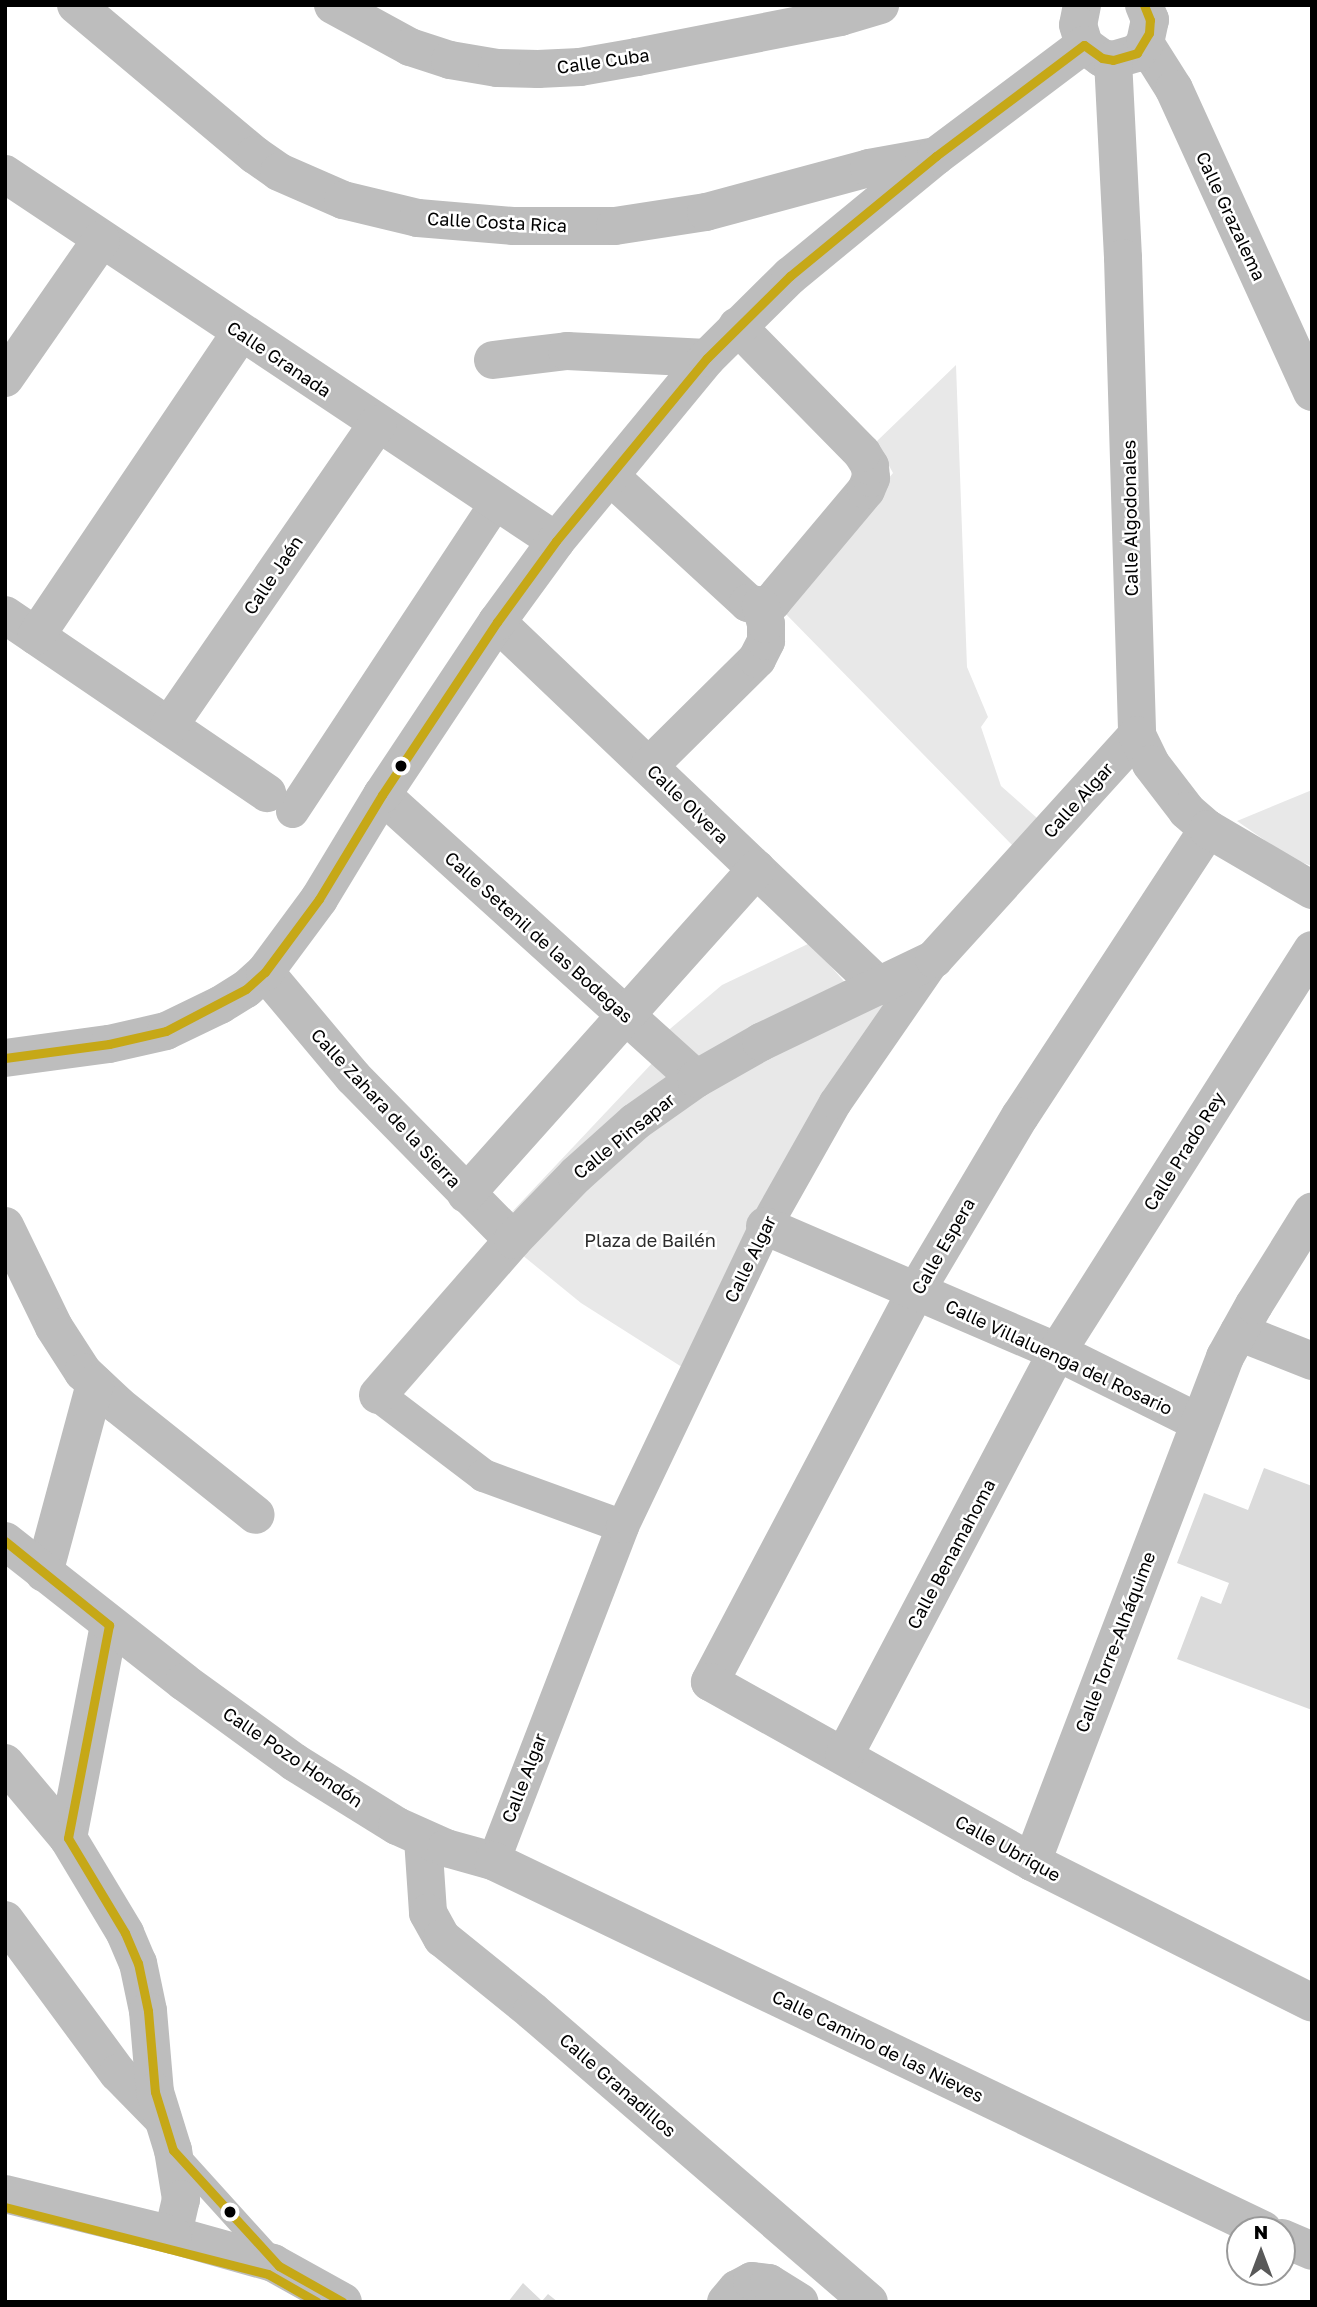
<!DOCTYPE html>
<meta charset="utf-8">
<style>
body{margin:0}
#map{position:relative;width:1317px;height:2307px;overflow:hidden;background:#fff;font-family:"Golos Text",sans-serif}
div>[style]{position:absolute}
.green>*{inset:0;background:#e8e8e8}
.building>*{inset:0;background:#dbdbdb}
.service>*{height:23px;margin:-11.5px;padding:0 11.5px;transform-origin:11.5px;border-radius:11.5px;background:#bdbdbd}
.pedestrian>*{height:33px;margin:-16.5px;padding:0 16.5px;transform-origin:16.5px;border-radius:16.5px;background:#bdbdbd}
.minor>*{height:38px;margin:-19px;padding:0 19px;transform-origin:19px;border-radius:19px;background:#bdbdbd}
.tertiary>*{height:38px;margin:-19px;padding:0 19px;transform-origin:19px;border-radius:19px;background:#bdbdbd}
.bus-1>*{height:9px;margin:-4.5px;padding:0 4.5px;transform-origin:4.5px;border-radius:4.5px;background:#c6a817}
.bus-2>*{height:9px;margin:-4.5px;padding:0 4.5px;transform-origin:4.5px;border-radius:4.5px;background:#c6a817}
.dots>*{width:19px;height:19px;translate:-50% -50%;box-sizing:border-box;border:4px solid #fff;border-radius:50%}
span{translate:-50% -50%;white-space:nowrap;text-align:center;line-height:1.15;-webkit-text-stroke:5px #fff;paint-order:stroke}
.street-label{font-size:18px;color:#000}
.park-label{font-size:18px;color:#2c2c2c}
.frame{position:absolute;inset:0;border:7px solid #000;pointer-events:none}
.north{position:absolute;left:1226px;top:2216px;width:70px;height:70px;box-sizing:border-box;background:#fff;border:2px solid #999;border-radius:50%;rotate:0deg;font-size:19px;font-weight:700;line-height:28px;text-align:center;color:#000}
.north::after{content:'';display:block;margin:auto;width:24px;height:32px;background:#595959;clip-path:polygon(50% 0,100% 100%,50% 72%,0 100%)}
</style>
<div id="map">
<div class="green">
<i style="clip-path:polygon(956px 365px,967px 667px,988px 717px,981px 727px,1001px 786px,1037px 818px,1014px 847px,781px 609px,893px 473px,876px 442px)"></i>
<i style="clip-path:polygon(1312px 790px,1312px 866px,1292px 859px,1237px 821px)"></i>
<i style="clip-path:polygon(810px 943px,850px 988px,697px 1067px,664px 1034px,722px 985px)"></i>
<i style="clip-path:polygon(887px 999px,685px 1369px,581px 1303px,516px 1250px,702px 1089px)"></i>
<i style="clip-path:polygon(657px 1058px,680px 1079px,509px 1215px)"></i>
</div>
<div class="building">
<i style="clip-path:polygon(1264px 1468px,1312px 1486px,1312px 1710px,1177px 1659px,1201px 1596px,1221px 1604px,1229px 1583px,1177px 1563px,1204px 1493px,1248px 1510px)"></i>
<i style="clip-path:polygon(523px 2283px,542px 2301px,548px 2294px,558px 2302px,508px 2302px)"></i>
</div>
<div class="service">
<i style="left:175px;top:2152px;width:147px;rotate:47.8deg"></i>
</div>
<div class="pedestrian">
<i style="left:292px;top:811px;width:370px;rotate:-56.6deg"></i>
<i style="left:378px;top:1395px;width:132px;rotate:37.3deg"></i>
<i style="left:483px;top:1475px;width:148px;rotate:20.1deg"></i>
<i style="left:493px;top:1861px;width:359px;rotate:-68.9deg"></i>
<i style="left:622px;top:1526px;width:332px;rotate:-64.5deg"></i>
<i style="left:765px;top:1226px;width:142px;rotate:-60.6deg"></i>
<i style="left:835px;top:1102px;width:174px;rotate:-55.3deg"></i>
</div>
<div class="minor">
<i style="left:76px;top:5px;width:234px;rotate:40deg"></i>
<i style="left:255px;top:155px;width:29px;rotate:35deg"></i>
<i style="left:279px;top:172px;width:70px;rotate:23.6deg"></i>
<i style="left:343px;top:200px;width:77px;rotate:13.5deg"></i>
<i style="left:418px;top:218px;width:95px;rotate:4.8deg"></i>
<i style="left:513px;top:226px;width:102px"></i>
<i style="left:615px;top:226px;width:92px;rotate:-8.7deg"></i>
<i style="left:706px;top:212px;width:169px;rotate:-15.1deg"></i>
<i style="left:869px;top:168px;width:68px;rotate:-10.2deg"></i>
<i style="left:333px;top:5px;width:88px;rotate:28.6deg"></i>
<i style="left:410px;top:47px;width:42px;rotate:18deg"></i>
<i style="left:450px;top:60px;width:48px;rotate:9.7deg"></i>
<i style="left:497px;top:68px;width:41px;rotate:1.4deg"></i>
<i style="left:538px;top:69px;width:42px;rotate:-2.7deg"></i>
<i style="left:580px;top:67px;width:58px;rotate:-10deg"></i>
<i style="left:637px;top:57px;width:207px;rotate:-11.1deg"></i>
<i style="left:840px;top:17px;width:42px;rotate:-16.7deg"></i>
<i style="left:1145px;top:43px;width:54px;rotate:57.8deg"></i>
<i style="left:1174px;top:89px;width:333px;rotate:65.5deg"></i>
<i style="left:5px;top:174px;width:662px;rotate:33.67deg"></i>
<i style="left:493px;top:360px;width:75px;rotate:-6.9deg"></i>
<i style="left:567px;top:351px;width:140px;rotate:2.9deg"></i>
<i style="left:5px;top:378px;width:168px;rotate:-55.2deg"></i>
<i style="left:610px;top:476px;width:188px;rotate:42.6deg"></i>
<i style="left:748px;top:603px;width:13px;rotate:13deg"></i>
<i style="left:761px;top:606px;width:12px;rotate:-20deg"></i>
<i style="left:772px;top:602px;width:146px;rotate:-50deg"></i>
<i style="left:866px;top:490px;width:13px;rotate:-67deg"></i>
<i style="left:871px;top:478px;width:12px;rotate:-95deg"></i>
<i style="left:870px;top:466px;width:15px;rotate:-122deg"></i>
<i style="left:862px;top:453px;width:178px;rotate:-134.5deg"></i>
<i style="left:5px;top:615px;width:317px;rotate:34.2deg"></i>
<i style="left:497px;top:622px;width:528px;rotate:43.62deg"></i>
<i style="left:36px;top:636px;width:365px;rotate:-56deg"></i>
<i style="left:169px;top:726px;width:367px;rotate:-55.4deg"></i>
<i style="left:649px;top:766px;width:152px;rotate:-44.7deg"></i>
<i style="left:757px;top:659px;width:20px;rotate:-63deg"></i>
<i style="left:766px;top:641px;width:17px;rotate:-90deg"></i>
<i style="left:766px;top:624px;width:19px;rotate:-106deg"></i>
<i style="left:382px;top:795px;width:423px;rotate:42.1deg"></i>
<i style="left:1208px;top:829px;width:343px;rotate:123.2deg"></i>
<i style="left:1020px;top:1116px;width:204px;rotate:120.7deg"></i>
<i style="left:916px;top:1291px;width:442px;rotate:117.8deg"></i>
<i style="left:710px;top:1682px;width:369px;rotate:29.2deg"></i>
<i style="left:1032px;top:1862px;width:313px;rotate:26.7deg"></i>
<i style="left:265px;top:972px;width:137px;rotate:50deg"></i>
<i style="left:353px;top:1077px;width:228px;rotate:45.5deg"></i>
<i style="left:466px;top:1194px;width:436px;rotate:-48.2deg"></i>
<i style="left:5px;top:1226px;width:112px;rotate:64.1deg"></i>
<i style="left:54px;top:1327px;width:54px;rotate:57.2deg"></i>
<i style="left:83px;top:1372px;width:48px;rotate:43.3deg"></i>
<i style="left:118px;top:1405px;width:176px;rotate:38.6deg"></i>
<i style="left:765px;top:1226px;width:318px;rotate:23.3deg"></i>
<i style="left:1057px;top:1352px;width:157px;rotate:26.4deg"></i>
<i style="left:1239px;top:1332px;width:79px;rotate:21.7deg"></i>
<i style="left:378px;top:1395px;width:206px;rotate:-48.9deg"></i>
<i style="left:513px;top:1240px;width:91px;rotate:-45.9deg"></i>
<i style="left:576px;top:1175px;width:79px;rotate:-41.9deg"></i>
<i style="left:635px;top:1122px;width:75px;rotate:-35.2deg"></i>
<i style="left:696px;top:1079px;width:75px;rotate:-29.6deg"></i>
<i style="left:761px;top:1042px;width:192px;rotate:-25.6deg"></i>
<i style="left:934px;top:959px;width:302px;rotate:-47.8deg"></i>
<i style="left:44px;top:1573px;width:196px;rotate:-74.9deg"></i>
<i style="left:844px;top:1756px;width:457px;rotate:-62.2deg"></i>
<i style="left:1057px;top:1352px;width:476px;rotate:-57.6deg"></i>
<i style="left:68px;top:1838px;width:217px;rotate:-79.1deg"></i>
<i style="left:423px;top:1839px;width:74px;rotate:86.1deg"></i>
<i style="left:428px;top:1913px;width:29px;rotate:61deg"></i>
<i style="left:442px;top:1938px;width:116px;rotate:39deg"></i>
<i style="left:532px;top:2011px;width:445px;rotate:40.8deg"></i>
<i style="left:1032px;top:1862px;width:541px;rotate:-69.08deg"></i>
<i style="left:1225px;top:1357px;width:60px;rotate:-60.9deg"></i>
<i style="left:1254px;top:1305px;width:110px;rotate:-58.1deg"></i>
<i style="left:5px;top:1920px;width:190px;rotate:53.6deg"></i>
<i style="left:118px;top:2073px;width:64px;rotate:45.6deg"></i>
<i style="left:173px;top:2235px;width:104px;rotate:15.6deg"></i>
<i style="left:273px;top:2263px;width:80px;rotate:29.1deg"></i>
<i style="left:726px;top:2302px;width:17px;rotate:-50deg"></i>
<i style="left:737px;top:2289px;width:17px;rotate:-28deg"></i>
<i style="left:752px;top:2281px;width:17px;rotate:7deg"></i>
<i style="left:769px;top:2283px;width:36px;rotate:32deg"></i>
</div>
<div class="tertiary">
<i style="left:1082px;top:5px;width:20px;rotate:101deg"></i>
<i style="left:1078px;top:25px;width:21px;rotate:73deg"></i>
<i style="left:1084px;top:45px;width:22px;rotate:36deg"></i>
<i style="left:1102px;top:58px;width:11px;rotate:10deg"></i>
<i style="left:1113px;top:60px;width:25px;rotate:-16deg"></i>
<i style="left:1137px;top:53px;width:13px;rotate:-51deg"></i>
<i style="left:1145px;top:43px;width:24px;rotate:-78deg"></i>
<i style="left:1150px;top:20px;width:16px;rotate:-112deg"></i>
<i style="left:1113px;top:60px;width:198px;rotate:87.1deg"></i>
<i style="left:1123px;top:258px;width:477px;rotate:88.3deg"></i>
<i style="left:1137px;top:735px;width:32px;rotate:64deg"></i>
<i style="left:1151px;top:764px;width:59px;rotate:52.5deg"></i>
<i style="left:1187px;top:811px;width:28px;rotate:41deg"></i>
<i style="left:1208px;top:829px;width:121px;rotate:30.4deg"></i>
<i style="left:5px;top:1058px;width:105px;rotate:-7.7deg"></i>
<i style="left:109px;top:1044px;width:58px;rotate:-12.8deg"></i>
<i style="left:166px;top:1031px;width:60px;rotate:-25.7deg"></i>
<i style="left:220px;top:1005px;width:31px;rotate:-32deg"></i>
<i style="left:246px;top:989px;width:25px;rotate:-42deg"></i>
<i style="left:265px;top:972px;width:91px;rotate:-53.5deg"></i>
<i style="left:319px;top:899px;width:122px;rotate:-58.8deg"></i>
<i style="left:382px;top:795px;width:208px;rotate:-56.4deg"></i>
<i style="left:497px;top:622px;width:100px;rotate:-53.9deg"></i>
<i style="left:556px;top:541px;width:237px;rotate:-50.5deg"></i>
<i style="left:707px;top:358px;width:117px;rotate:-44.7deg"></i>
<i style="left:790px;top:276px;width:189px;rotate:-39.4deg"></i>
<i style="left:936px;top:156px;width:185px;rotate:-36.9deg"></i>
<i style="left:5px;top:1541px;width:228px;rotate:38.2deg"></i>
<i style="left:184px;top:1682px;width:136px;rotate:36deg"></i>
<i style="left:294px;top:1762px;width:121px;rotate:31.9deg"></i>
<i style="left:397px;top:1826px;width:54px;rotate:24.2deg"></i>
<i style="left:446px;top:1848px;width:49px;rotate:15.5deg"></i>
<i style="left:493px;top:1861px;width:854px;rotate:25.6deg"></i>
<i style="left:5px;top:1763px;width:98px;rotate:50deg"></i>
<i style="left:68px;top:1838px;width:111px;rotate:59deg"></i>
<i style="left:125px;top:1933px;width:33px;rotate:67deg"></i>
<i style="left:138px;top:1963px;width:49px;rotate:78.2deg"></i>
<i style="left:148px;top:2011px;width:81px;rotate:85.1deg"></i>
<i style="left:155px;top:2092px;width:61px;rotate:72.8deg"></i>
<i style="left:173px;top:2150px;width:50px;rotate:80.7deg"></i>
<i style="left:181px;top:2199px;width:37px;rotate:103deg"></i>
<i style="left:173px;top:2235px;width:173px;rotate:-166.3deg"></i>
<i style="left:1282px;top:2238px;width:33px;rotate:23deg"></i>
</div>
<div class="bus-1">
<i style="left:5px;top:1058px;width:105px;rotate:-7.7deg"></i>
<i style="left:109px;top:1044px;width:58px;rotate:-12.8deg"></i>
<i style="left:166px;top:1031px;width:90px;rotate:-27.7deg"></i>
<i style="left:246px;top:989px;width:25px;rotate:-42deg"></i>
<i style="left:265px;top:972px;width:91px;rotate:-53.5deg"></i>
<i style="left:319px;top:899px;width:122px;rotate:-58.8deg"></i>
<i style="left:382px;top:795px;width:208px;rotate:-56.4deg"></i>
<i style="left:497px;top:622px;width:100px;rotate:-53.9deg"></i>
<i style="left:556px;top:541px;width:237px;rotate:-50.5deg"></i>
<i style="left:707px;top:358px;width:117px;rotate:-44.7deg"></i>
<i style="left:790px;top:276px;width:189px;rotate:-39.4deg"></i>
<i style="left:936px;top:156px;width:185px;rotate:-36.9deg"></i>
<i style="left:1084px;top:45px;width:22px;rotate:36deg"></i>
<i style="left:1102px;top:58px;width:11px;rotate:10deg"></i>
<i style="left:1113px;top:60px;width:25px;rotate:-16deg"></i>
<i style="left:1137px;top:53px;width:23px;rotate:-59deg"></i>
<i style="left:1149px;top:33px;width:13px;rotate:-86deg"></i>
<i style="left:1150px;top:20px;width:16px;rotate:-112deg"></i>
<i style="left:5px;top:1541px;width:134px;rotate:38.9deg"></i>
<i style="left:109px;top:1625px;width:217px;rotate:100.9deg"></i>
<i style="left:68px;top:1838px;width:111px;rotate:59deg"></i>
<i style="left:125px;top:1933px;width:33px;rotate:67deg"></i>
<i style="left:138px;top:1963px;width:49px;rotate:78.2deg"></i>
<i style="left:148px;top:2011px;width:81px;rotate:85.1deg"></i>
<i style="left:155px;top:2092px;width:61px;rotate:72.8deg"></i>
<i style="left:173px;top:2150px;width:157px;rotate:47.6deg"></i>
<i style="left:279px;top:2266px;width:73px;rotate:29.4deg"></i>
</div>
<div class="bus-2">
<i style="left:5px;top:2207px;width:271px;rotate:14.3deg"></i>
<i style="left:268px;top:2274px;width:56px;rotate:29.7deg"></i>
</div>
<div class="dots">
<i style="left:401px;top:766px;background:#000"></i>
<i style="left:230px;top:2212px;background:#000"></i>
</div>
<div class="street-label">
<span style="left:603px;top:61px;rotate:-8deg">Calle Cuba</span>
<span style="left:1231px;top:216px;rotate:65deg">Calle Grazalema</span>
<span style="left:497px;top:222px;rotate:3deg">Calle Costa Rica</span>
<span style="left:279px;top:359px;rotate:34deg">Calle Granada</span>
<span style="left:1130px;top:518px;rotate:-91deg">Calle Algodonales</span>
<span style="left:273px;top:575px;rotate:-56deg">Calle Jaén</span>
<span style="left:1078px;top:800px;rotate:-48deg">Calle Algar</span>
<span style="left:688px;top:804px;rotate:44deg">Calle Olvera</span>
<span style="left:539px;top:937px;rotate:42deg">Calle Setenil de las Bodegas</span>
<span style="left:386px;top:1108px;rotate:47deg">Calle Zahara de la Sierra</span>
<span style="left:624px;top:1136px;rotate:-39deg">Calle Pinsapar</span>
<span style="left:1184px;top:1151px;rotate:-58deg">Calle Prado Rey</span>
<span style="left:943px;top:1246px;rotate:-60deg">Calle Espera</span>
<span style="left:750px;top:1259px;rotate:-64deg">Calle Algar</span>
<span style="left:1059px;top:1357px;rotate:25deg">Calle Villaluenga del Rosario</span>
<span style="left:951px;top:1554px;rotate:-62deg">Calle Benamahoma</span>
<span style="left:1115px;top:1642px;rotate:-69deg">Calle Torre-Alháquime</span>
<span style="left:293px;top:1757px;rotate:34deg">Calle Pozo Hondón</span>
<span style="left:524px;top:1778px;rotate:-69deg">Calle Algar</span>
<span style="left:1008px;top:1848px;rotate:29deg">Calle Ubrique</span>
<span style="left:878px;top:2046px;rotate:26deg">Calle Camino de las Nieves</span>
<span style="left:618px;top:2085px;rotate:41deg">Calle Granadillos</span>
</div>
<div class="park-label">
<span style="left:650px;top:1240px">Plaza de Bailén</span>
</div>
<div class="frame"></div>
<div class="north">N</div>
</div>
